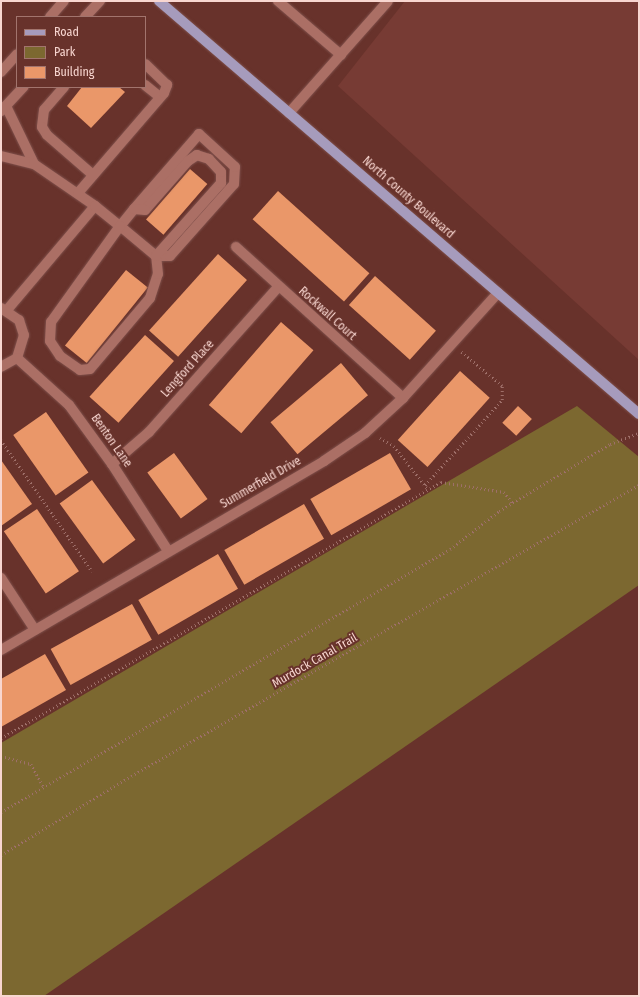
<!DOCTYPE html>
<style>
body{margin:0}
#map{position:relative;width:640px;height:997px;overflow:hidden;background:#68322b;font-family:"Fira Sans Condensed",sans-serif}
div>[style]{position:absolute}
.built>*{inset:0;background:#773b34}
.green>*{inset:0;background:#7c6830}
.building>*{inset:0;background:#ea9769;transform-origin:0 0}
.path>*{height:2.5px;margin-top:-1.25px;transform-origin:0;background:repeating-linear-gradient(90deg,#9e6f69 0 1px,transparent 0 4px)}
.roads{filter:drop-shadow(0 0 1px #7e504b) drop-shadow(0 0 1px #7e504b)}
.lane>*{height:10px;margin:-5px;padding:0 5px;transform-origin:5px;border-radius:5px;background:#ab6f65}
.street>*{height:10px;margin:-5px;padding:0 5px;transform-origin:5px;border-radius:5px;background:#ab6f65}
.secondary>*{height:10px;margin:-5px;padding:0 5px;transform-origin:5px;border-radius:5px;background:#ab6f65}
.primary>*{height:10px;margin:-5px;padding:0 5px;transform-origin:5px;border-radius:5px;background:#a69bbc}
span{translate:-50% -50%;white-space:nowrap;text-align:center;line-height:1.15;-webkit-text-stroke:4px #68322b;paint-order:stroke}
.street-label{font-size:12px;color:#f8d6d0}
.frame{position:absolute;inset:0;border:2px solid #f8d6d0;pointer-events:none}
.legend{position:absolute;left:16px;top:16px;width:130px;height:72px;box-sizing:border-box;background:#68322b;border:1px solid #a2746d;margin:0;padding:5px 7px;list-style:none;font-size:12px;color:#f8d6d0}
.legend li{display:flex;align-items:center;gap:8px;height:20px}
.legend b{width:20px;border:1px solid #a2746d}
</style>
<div id="map">
<div class="built">
<i style="clip-path:polygon(405px 1px,639px 1px,639px 360px,338px 86px)"></i>
</div>
<div class="green">
<i style="clip-path:polygon(577px 406px,639px 457px,639px 585px,44px 996px,1px 996px,1px 743px)"></i>
</div>
<div class="building">
<i style="clip-path:polygon(82px 87px,119px 87px,125px 92px,91px 128px,67px 106px)"></i>
<i style="left:190px;top:169px;width:23px;height:67px;rotate:41deg"></i>
<i style="left:278px;top:191px;width:123px;height:38px;rotate:42deg"></i>
<i style="left:218px;top:254px;width:39px;height:103px;rotate:42deg"></i>
<i style="left:126px;top:270px;width:28px;height:97px;rotate:39deg"></i>
<i style="left:375px;top:276px;width:82px;height:39px;rotate:42deg"></i>
<i style="left:281px;top:322px;width:43px;height:110px;rotate:41deg"></i>
<i style="left:145px;top:335px;width:39px;height:83px;rotate:42deg"></i>
<i style="left:341px;top:363px;width:42px;height:92px;rotate:50deg"></i>
<i style="left:460px;top:371px;width:40px;height:93px;rotate:42deg"></i>
<i style="left:518px;top:406px;width:19px;height:23px;rotate:43deg"></i>
<i style="left:46px;top:412px;width:74px;height:40px;rotate:55deg"></i>
<i style="left:174px;top:453px;width:57px;height:33px;rotate:54deg"></i>
<i style="left:390px;top:453px;width:42px;height:92px;rotate:60deg"></i>
<i style="clip-path:polygon(1px 460px,32px 504px,1px 526px)"></i>
<i style="left:92px;top:480px;width:74px;height:40px;rotate:54deg"></i>
<i style="left:304px;top:504px;width:40px;height:92px;rotate:60deg"></i>
<i style="left:37px;top:509px;width:75px;height:40px;rotate:56deg"></i>
<i style="left:218px;top:554px;width:40px;height:92px;rotate:60deg"></i>
<i style="left:132px;top:604px;width:41px;height:93px;rotate:61deg"></i>
<i style="clip-path:polygon(45px 654px,66px 690px,1px 727px,1px 679px)"></i>
</div>
<div class="path">
<i style="left:380px;top:438px;width:16px;rotate:30deg"></i>
<i style="left:394px;top:446px;width:55px;rotate:51.7deg"></i>
<i style="left:1px;top:440px;width:160px;rotate:55.2deg"></i>
<i style="left:425px;top:485px;width:115px;rotate:-47.8deg"></i>
<i style="left:502px;top:400px;width:14px;rotate:-90deg"></i>
<i style="left:502px;top:386px;width:53px;rotate:-140.3deg"></i>
<i style="left:1px;top:738px;width:509px;rotate:-30.19deg"></i>
<i style="left:441px;top:482px;width:64px;rotate:9deg"></i>
<i style="left:504px;top:492px;width:14px;rotate:51deg"></i>
<i style="left:1px;top:756px;width:31px;rotate:15deg"></i>
<i style="left:31px;top:764px;width:26px;rotate:61deg"></i>
<i style="left:1px;top:812px;width:520px;rotate:-30.36deg"></i>
<i style="left:450px;top:549px;width:62px;rotate:-37.8deg"></i>
<i style="left:499px;top:511px;width:130px;rotate:-31.1deg"></i>
<i style="left:610px;top:444px;width:31px;rotate:-21deg"></i>
<i style="left:1px;top:855px;width:152px;rotate:-31.3deg"></i>
<i style="left:131px;top:776px;width:585px;rotate:-29.81deg"></i>
</div>
<div class="roads">
<div class="lane">
<i style="left:278px;top:1px;width:83px;rotate:40.6deg"></i>
<i style="left:145px;top:85px;width:19px;rotate:39deg"></i>
<i style="left:64px;top:87px;width:30px;rotate:131deg"></i>
<i style="left:44px;top:110px;width:17px;rotate:97deg"></i>
<i style="left:42px;top:127px;width:9px;rotate:58deg"></i>
<i style="left:47px;top:135px;width:61px;rotate:41deg"></i>
<i style="left:6px;top:106px;width:64px;rotate:64.2deg"></i>
<i style="left:289px;top:113px;width:149px;rotate:-48.5deg"></i>
<i style="left:1px;top:156px;width:34px;rotate:14deg"></i>
<i style="left:34px;top:164px;width:74px;rotate:34.5deg"></i>
<i style="left:78px;top:193px;width:132px;rotate:-49.3deg"></i>
<i style="left:164px;top:93px;width:9px;rotate:-69deg"></i>
<i style="left:167px;top:85px;width:30px;rotate:-136deg"></i>
<i style="left:7px;top:310px;width:136px;rotate:-49.8deg"></i>
<i style="left:95px;top:206px;width:32px;rotate:39deg"></i>
<i style="left:120px;top:226px;width:47px;rotate:39.8deg"></i>
<i style="left:156px;top:256px;width:14px"></i>
<i style="left:170px;top:256px;width:96px;rotate:-48.4deg"></i>
<i style="left:234px;top:184px;width:17px;rotate:-87deg"></i>
<i style="left:235px;top:167px;width:49px;rotate:-137.5deg"></i>
<i style="left:199px;top:134px;width:99px;rotate:130.9deg"></i>
<i style="left:134px;top:209px;width:22px;rotate:129deg"></i>
<i style="left:120px;top:226px;width:118px;rotate:125.7deg"></i>
<i style="left:51px;top:322px;width:19px;rotate:93deg"></i>
<i style="left:50px;top:341px;width:18px;rotate:56deg"></i>
<i style="left:60px;top:356px;width:24px;rotate:35deg"></i>
<i style="left:80px;top:370px;width:10px;rotate:-6deg"></i>
<i style="left:90px;top:369px;width:93px;rotate:-49.8deg"></i>
<i style="left:150px;top:298px;width:25px;rotate:-72deg"></i>
<i style="left:158px;top:274px;width:18px;rotate:-96deg"></i>
<i style="left:156px;top:256px;width:98px;rotate:-48.3deg"></i>
<i style="left:221px;top:183px;width:11px;rotate:-90deg"></i>
<i style="left:221px;top:172px;width:18px;rotate:-133deg"></i>
<i style="left:209px;top:159px;width:13px;rotate:-162deg"></i>
<i style="left:197px;top:155px;width:11px;rotate:146deg"></i>
<i style="left:188px;top:161px;width:65px;rotate:131.3deg"></i>
<i style="left:145px;top:210px;width:11px;rotate:-175deg"></i>
</div>
<div class="street">
<i style="left:236px;top:247px;width:225px;rotate:42.1deg"></i>
<i style="left:1px;top:308px;width:22px;rotate:34deg"></i>
<i style="left:19px;top:320px;width:16px;rotate:72deg"></i>
<i style="left:24px;top:335px;width:24px;rotate:107deg"></i>
<i style="left:17px;top:358px;width:18px;rotate:151deg"></i>
<i style="left:17px;top:358px;width:70px;rotate:42.1deg"></i>
<i style="left:69px;top:405px;width:73px;rotate:53.9deg"></i>
<i style="left:112px;top:464px;width:103px;rotate:57.2deg"></i>
<i style="left:112px;top:464px;width:49px;rotate:-40.9deg"></i>
<i style="left:149px;top:432px;width:194px;rotate:-48.3deg"></i>
<i style="left:1px;top:578px;width:62px;rotate:56.8deg"></i>
<i style="left:1px;top:650px;width:374px;rotate:-30.3deg"></i>
<i style="left:324px;top:461px;width:50px;rotate:-34.3deg"></i>
<i style="left:365px;top:433px;width:52px;rotate:-42.6deg"></i>
<i style="left:403px;top:398px;width:142px;rotate:-47.9deg"></i>
</div>
<div class="secondary">
<i style="left:50px;top:17px;width:21px;rotate:-49deg"></i>
<i style="left:85px;top:17px;width:22px;rotate:-47deg"></i>
<i style="left:1px;top:72px;width:24px;rotate:-48deg"></i>
<i style="left:1px;top:111px;width:33px;rotate:-47deg"></i>
</div>
<div class="primary">
<i style="left:159px;top:1px;width:633px;rotate:40.71deg"></i>
</div>
</div>
<div class="street-label">
<span style="left:408px;top:198px;rotate:41deg">North County Boulevard</span>
<span style="left:327px;top:314px;rotate:42deg">Rockwall Court</span>
<span style="left:188px;top:369px;rotate:-48deg">Lengford Place</span>
<span style="left:111px;top:441px;rotate:55deg">Benton Lane</span>
<span style="left:261px;top:483px;rotate:-30deg">Summerfield Drive</span>
<span style="left:315px;top:661px;rotate:-30deg">Murdock Canal Trail</span>
</div>
<div class="frame"></div>
<ul class="legend">
<li><b style="height:5px;background:#a69bbc"></b>Road</li>
<li><b style="height:11px;background:#7c6830"></b>Park</li>
<li><b style="height:11px;background:#ea9769"></b>Building</li>
</ul>
</div>
